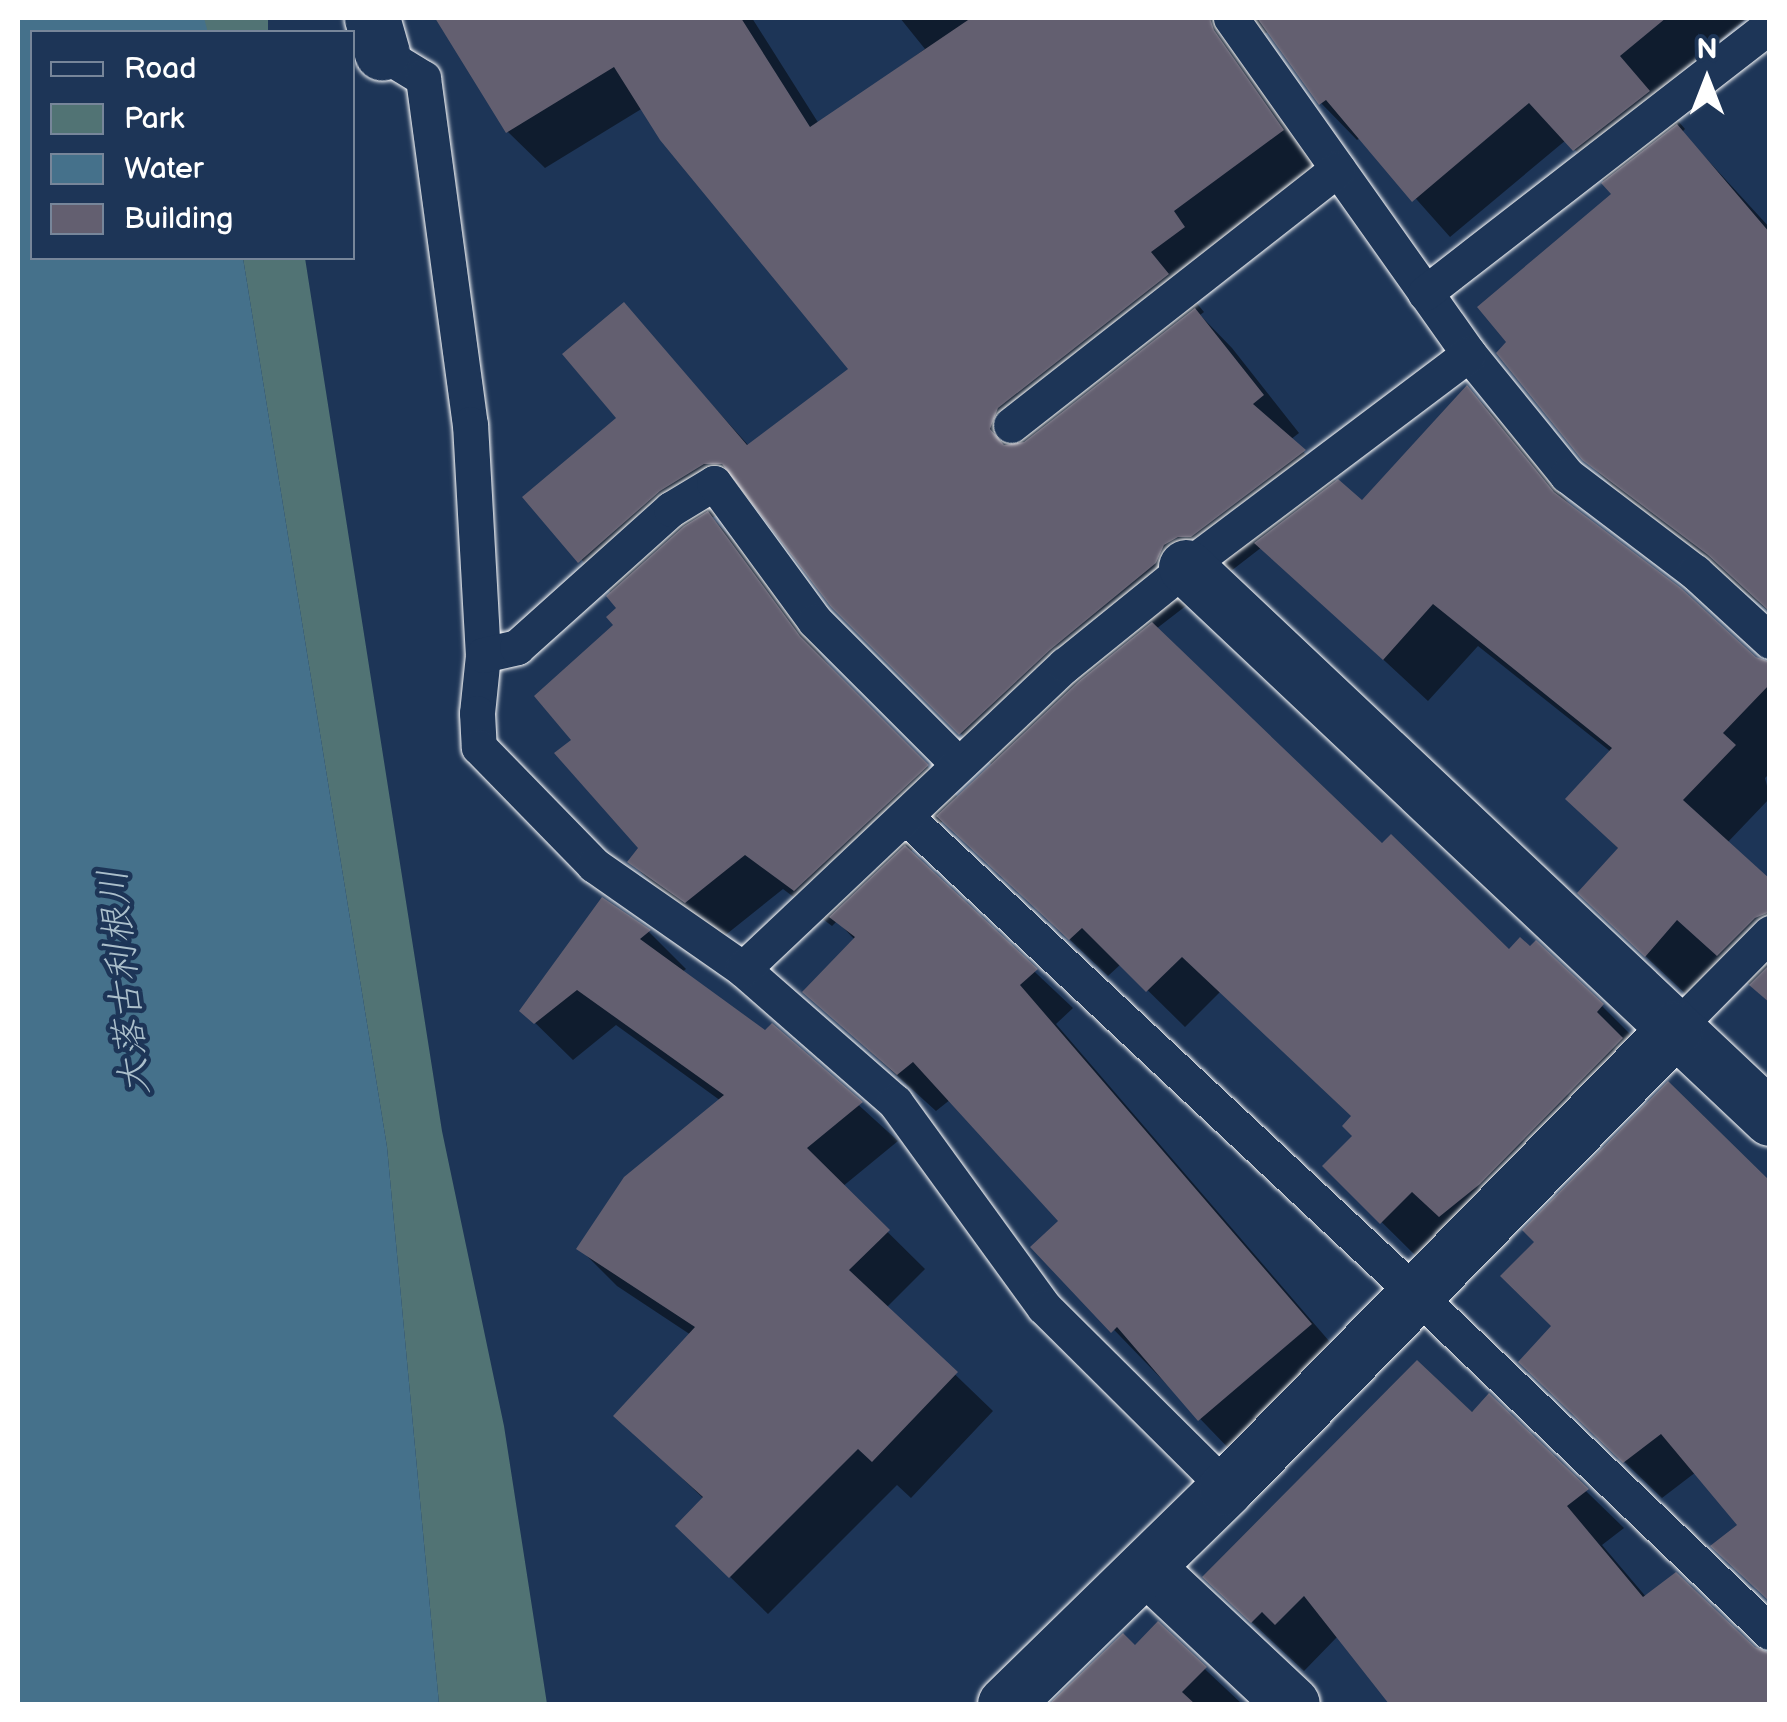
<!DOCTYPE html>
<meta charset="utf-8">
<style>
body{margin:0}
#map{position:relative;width:1787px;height:1722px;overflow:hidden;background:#1d3557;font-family:"Balsamiq Sans","Klee One",sans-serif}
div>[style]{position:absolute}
.green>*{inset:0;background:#517374;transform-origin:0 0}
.water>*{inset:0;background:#45718b}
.shadow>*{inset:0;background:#0007}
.building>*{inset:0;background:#635f70}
.roads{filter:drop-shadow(0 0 2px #fff) drop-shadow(0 0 2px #fff)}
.service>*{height:35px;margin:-17.5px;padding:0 17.5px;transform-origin:17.5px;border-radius:17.5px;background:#1d3557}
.minor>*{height:55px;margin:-27.5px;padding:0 27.5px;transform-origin:27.5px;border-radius:27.5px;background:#1d3557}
span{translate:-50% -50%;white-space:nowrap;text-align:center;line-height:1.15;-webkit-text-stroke:9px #1d3557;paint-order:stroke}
.water-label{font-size:38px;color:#abbfcb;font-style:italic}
.frame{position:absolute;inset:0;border:20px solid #fff;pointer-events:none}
.legend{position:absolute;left:30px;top:30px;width:325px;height:230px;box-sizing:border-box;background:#1d3557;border:2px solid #77869a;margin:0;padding:12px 18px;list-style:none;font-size:30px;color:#fff}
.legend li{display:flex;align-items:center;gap:20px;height:50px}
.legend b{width:50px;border:2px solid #77869a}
.north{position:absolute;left:1657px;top:30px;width:100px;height:100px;-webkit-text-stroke:8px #1d3557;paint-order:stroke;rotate:0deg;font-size:28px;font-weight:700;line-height:40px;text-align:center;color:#fff}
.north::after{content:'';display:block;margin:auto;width:35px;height:45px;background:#fff;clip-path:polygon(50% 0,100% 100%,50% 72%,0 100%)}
</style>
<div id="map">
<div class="green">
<i style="left:204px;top:18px;width:64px;height:14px"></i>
<i style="clip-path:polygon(243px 258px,305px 258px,442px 1131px,504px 1426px,547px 1704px,439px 1704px,387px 1147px)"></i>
</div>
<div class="water">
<i style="clip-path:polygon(18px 18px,204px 18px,207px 29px,207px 32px,32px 32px,32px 258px,243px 258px,387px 1147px,439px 1704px,18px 1704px)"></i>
</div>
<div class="shadow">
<i style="clip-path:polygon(evenodd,439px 18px,752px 18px,819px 124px,925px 49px,900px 18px,1747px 18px,1655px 94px,1685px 129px,1682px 132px,1770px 228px,1770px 612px,1628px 503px,1584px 458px,1615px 194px,1566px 140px,1450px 237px,1361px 137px,1357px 140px,1321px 103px,1268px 32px,1255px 38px,1319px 168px,1186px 290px,1204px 312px,1200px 315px,1232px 348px,1299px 433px,1290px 440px,1362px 504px,1467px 388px,1510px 431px,1574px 510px,1754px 659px,1770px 663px,1770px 773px,1765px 778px,1770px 798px,1727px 843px,1770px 883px,1770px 1002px,1722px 961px,1690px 998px,1624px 936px,1620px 850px,1568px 799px,1611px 752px,1478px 646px,1428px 701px,1262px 547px,1156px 629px,1382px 846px,1509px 953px,1602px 1006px,1639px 1043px,1419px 1259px,1325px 1166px,1355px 1136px,1354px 1117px,1220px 992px,1185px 1027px,1121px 964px,1108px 976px,944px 820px,909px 853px,1073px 1008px,1056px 1024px,1348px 1363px,1237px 1457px,1034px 1247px,1062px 1222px,951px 1099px,936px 1111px,805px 992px,855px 940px,837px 921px,832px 926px,783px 889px,723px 937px,667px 898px,631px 862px,641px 848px,575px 740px,620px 608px,612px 594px,526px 497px,620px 418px,623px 306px,749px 446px,852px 370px,643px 108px,545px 168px,508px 132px,439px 18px,741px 500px,754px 500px,833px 605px,993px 766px,959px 798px,836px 675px,744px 551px,712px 518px,741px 500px)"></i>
<i style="clip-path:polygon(603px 900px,649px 932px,686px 969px,682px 972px,766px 1033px,772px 1026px,898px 1141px,842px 1187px,925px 1269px,886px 1308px,993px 1411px,911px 1498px,897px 1485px,768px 1614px,678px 1526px,704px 1499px,617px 1416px,691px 1335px,617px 1286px,580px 1249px,721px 1101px,616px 1025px,573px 1060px,522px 1010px)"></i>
<i style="clip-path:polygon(1770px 1187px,1741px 1525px,1696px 1472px,1662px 1498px,1559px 1399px)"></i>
<i style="clip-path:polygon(1489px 1397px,1624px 1528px,1602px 1545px,1647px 1598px,1770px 1654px,1770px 1704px,1392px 1704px,1338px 1636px,1304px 1671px,1243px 1614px)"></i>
<i style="clip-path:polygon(1158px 1625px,1242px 1704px,1053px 1704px,1123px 1636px,1135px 1648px)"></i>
</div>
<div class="building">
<i style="clip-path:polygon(435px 18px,741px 18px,810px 127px,971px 18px,1210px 18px,1214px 30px,1284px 130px,1174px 211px,1185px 227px,1151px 252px,1169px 274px,998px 408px,990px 429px,1004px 445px,1024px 442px,1195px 308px,1264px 395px,1253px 404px,1306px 450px,1191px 537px,1178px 537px,1164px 545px,1156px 563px,1050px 650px,959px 735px,831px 607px,722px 464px,704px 464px,660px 491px,578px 563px,522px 497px,616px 418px,562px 354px,624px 302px,747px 445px,848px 369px,660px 140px,614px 67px,506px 133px)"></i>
<i style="clip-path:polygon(1257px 18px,1666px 18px,1620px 56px,1650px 91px,1573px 151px,1529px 103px,1412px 202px,1326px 100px,1319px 105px)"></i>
<i style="clip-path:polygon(1677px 124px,1770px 233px,1770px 612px,1708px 555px,1582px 460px,1496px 353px,1506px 342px,1477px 307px,1611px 194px,1601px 183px)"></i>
<i style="clip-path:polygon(1467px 385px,1554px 492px,1681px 588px,1756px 657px,1770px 662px,1770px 684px,1723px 733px,1736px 745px,1683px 800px,1770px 879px,1770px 912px,1755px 918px,1717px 956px,1677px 920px,1645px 957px,1577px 893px,1618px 848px,1565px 799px,1612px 748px,1433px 604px,1383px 660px,1254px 543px,1338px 479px,1362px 500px)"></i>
<i style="clip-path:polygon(708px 511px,800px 636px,929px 765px,794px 891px,745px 855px,685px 903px,627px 862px,638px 848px,554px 753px,571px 740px,534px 696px,613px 625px,606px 617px,616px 608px,606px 596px,684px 526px)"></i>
<i style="clip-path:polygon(1152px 622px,1382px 843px,1391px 834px,1509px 949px,1520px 937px,1530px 946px,1536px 940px,1604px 1004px,1597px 1012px,1623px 1038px,1480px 1184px,1439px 1217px,1412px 1192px,1380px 1224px,1322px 1166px,1352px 1136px,1342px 1126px,1351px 1116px,1182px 957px,1146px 992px,1082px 928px,1069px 940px,936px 816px,1079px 681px)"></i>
<i style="clip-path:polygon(905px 845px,1038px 969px,1020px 985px,1312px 1324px,1198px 1421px,1117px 1327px,1111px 1333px,1030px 1247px,1058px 1221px,913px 1062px,897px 1075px,802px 992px,855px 937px,829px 917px)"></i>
<i style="clip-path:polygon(602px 897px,651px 930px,640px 939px,765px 1030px,772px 1023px,863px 1102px,807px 1148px,890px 1230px,849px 1270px,958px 1372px,872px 1462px,858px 1449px,729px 1578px,675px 1526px,703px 1497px,613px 1416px,695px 1327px,576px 1249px,624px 1177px,724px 1095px,577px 990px,534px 1024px,519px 1011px)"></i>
<i style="clip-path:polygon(1770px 964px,1770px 1003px,1749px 985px)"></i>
<i style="clip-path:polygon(1668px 1081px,1770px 1181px,1770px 1602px,1710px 1546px,1737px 1525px,1661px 1434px,1623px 1463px,1518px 1362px,1551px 1326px,1500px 1276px,1534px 1242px,1522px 1230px)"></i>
<i style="clip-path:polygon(1417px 1360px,1472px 1412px,1489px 1393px,1589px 1489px,1567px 1506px,1643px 1597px,1676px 1572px,1755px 1647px,1770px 1653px,1770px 1704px,1389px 1704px,1304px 1596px,1275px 1625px,1262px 1612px,1251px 1623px,1202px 1577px)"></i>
<i style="clip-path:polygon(1158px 1621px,1207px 1667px,1182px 1692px,1195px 1704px,1049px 1704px,1123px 1633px,1135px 1645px)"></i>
</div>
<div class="roads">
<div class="service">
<i style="left:1231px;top:18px;width:412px;rotate:54.7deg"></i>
<i style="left:1469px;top:354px;width:156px;rotate:51deg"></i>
<i style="left:1567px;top:475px;width:161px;rotate:37.2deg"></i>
<i style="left:1695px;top:572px;width:102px;rotate:42.6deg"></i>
<i style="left:382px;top:53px;width:48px;rotate:31.4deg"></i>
<i style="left:423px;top:78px;width:349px;rotate:82.3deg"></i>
<i style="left:470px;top:424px;width:231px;rotate:86.8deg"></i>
<i style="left:483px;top:655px;width:58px;rotate:95.9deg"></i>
<i style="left:477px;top:713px;width:34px;rotate:87deg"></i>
<i style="left:479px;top:747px;width:165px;rotate:45.7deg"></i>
<i style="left:594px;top:865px;width:182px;rotate:34.9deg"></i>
<i style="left:743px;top:969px;width:202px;rotate:41.2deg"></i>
<i style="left:895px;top:1102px;width:253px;rotate:54deg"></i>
<i style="left:1044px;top:1307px;width:257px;rotate:44.8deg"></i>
<i style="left:1425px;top:293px;width:437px;rotate:-37.8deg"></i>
<i style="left:1011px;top:425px;width:415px;rotate:-38.1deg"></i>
<i style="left:483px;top:655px;width:35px;rotate:-13deg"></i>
<i style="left:517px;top:647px;width:207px;rotate:-41.9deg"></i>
<i style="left:671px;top:509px;width:50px;rotate:-31.2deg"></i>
<i style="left:714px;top:483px;width:171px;rotate:53.8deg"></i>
<i style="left:815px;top:621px;width:202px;rotate:45deg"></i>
<i style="left:906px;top:817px;width:700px;rotate:43.09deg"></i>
<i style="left:1417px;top:1295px;width:488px;rotate:43.7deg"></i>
<i style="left:743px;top:969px;width:443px;rotate:-43.4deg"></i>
<i style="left:1065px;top:665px;width:156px;rotate:-39deg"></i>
<i style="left:1186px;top:567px;width:354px;rotate:-37deg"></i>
<i style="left:1675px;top:1029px;width:135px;rotate:-45.3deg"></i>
</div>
<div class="minor">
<i style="left:372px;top:18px;width:36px;rotate:74deg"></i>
<i style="left:1186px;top:567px;width:803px;rotate:43.33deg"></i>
<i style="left:1146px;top:1567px;width:200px;rotate:43.2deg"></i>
<i style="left:1005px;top:1704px;width:309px;rotate:-44.3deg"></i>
<i style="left:1226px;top:1488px;width:642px;rotate:-45.63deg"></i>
</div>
</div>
<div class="water-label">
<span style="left:125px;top:982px;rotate:-96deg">大落古利根川</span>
</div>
<div class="frame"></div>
<ul class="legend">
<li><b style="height:12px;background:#1d3557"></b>Road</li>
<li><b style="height:28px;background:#517374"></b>Park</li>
<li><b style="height:28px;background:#45718b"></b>Water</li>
<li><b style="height:28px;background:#635f70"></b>Building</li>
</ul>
<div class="north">N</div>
</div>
